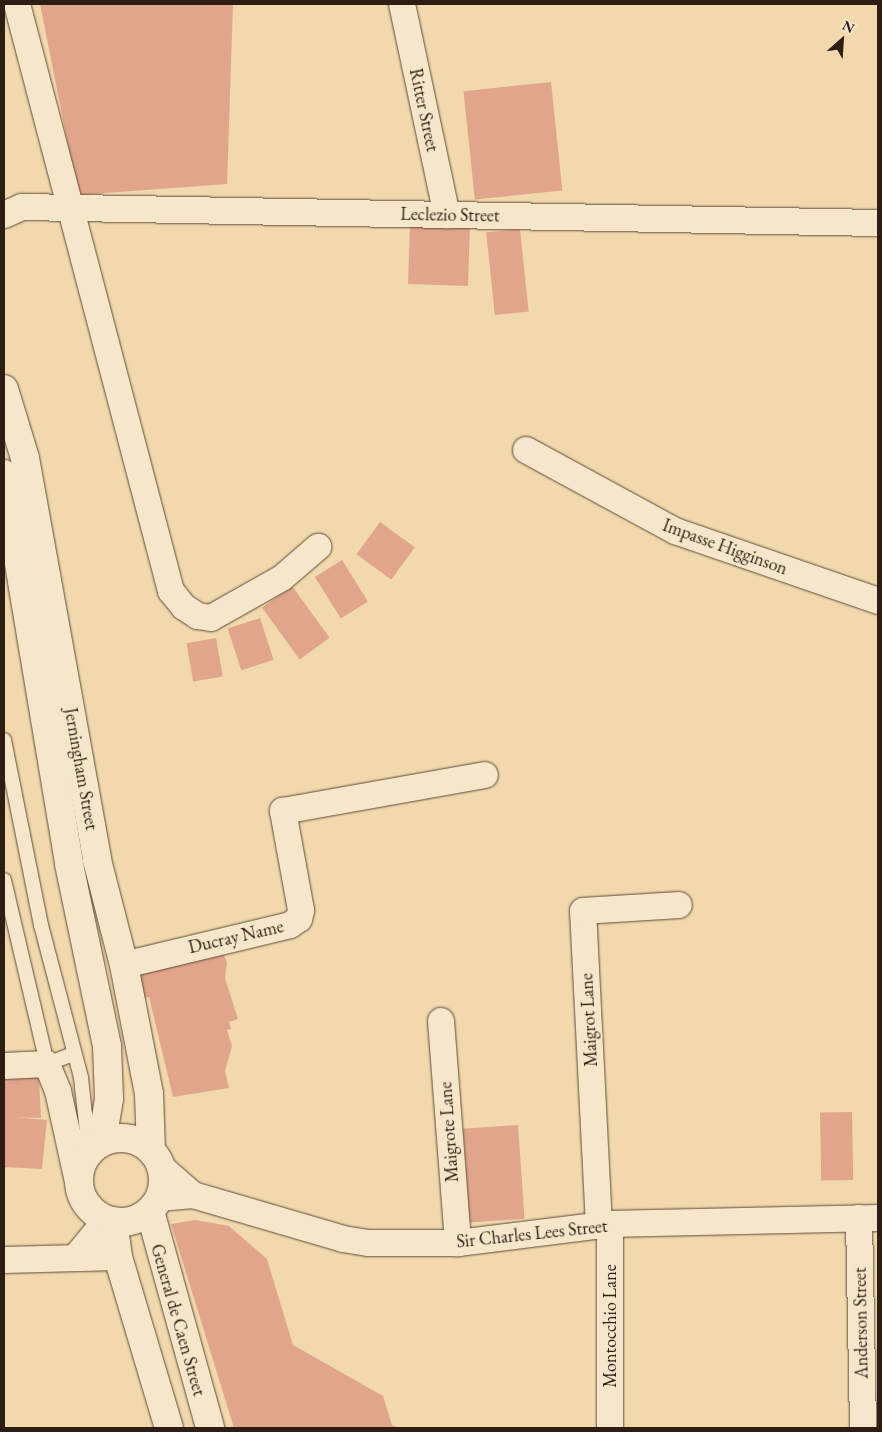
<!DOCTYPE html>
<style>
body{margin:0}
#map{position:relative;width:882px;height:1432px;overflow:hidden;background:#f1d9ad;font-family:"EB Garamond",serif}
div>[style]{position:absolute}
.building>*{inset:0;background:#e1a58b;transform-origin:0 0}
.roads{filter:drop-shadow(0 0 1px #5f4c3a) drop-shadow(0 0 1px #5f4c3a)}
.lane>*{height:14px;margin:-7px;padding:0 7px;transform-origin:7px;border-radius:7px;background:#f6e6ca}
.street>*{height:26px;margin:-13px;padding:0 13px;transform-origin:13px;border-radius:13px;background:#f6e6ca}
.secondary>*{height:28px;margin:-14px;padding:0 14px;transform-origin:14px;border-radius:14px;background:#f6e6ca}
.secondary>.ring{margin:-14px;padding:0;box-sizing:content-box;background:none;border:28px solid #f6e6ca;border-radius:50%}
span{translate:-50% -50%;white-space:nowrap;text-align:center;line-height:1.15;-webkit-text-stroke:4px #f6e6ca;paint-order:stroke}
.street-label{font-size:18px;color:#2e1d13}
.frame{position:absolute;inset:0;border:5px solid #2e1d13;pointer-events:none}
.north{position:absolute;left:817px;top:15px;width:50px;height:50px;-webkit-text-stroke:4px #f6e6ca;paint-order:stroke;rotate:26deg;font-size:14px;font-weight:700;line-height:20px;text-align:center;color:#2e1d13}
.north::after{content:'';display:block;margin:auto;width:18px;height:22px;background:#2e1d13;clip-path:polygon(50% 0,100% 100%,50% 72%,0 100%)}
</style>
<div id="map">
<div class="building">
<i style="clip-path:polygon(40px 4px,233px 4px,227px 184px,78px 195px)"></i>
<i style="left:551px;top:82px;width:109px;height:88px;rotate:84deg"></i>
<i style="left:410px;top:226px;width:60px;height:58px;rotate:2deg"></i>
<i style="left:520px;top:229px;width:83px;height:34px;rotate:84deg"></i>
<i style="left:380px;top:522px;width:43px;height:40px;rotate:36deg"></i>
<i style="left:342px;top:560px;width:49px;height:32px;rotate:58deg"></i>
<i style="left:292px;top:586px;width:64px;height:37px;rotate:54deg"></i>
<i style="left:260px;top:618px;width:44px;height:34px;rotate:72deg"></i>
<i style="left:216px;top:638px;width:39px;height:30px;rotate:80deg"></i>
<i style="clip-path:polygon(222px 951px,227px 962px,225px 978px,238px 1019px,229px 1022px,231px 1029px,227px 1030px,232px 1046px,225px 1071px,229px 1088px,173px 1097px,149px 997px,144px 998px,136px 966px)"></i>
<i style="clip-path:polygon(39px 1076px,41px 1118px,14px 1117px,47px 1120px,42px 1169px,4px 1167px,4px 1077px)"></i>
<i style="left:852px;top:1112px;width:68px;height:32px;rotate:89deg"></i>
<i style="left:518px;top:1125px;width:94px;height:55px;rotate:86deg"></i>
<i style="clip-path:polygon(195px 1220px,229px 1226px,267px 1259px,293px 1345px,383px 1396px,392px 1425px,399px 1428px,234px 1428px,171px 1224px)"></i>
</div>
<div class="roads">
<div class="lane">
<i style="left:4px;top:740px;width:189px;rotate:78.7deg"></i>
<i style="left:41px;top:925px;width:158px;rotate:75.3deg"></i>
<i style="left:81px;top:1078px;width:73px;rotate:83.7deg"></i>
<i style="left:4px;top:880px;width:189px;rotate:76.8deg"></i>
<i style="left:47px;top:1064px;width:28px;rotate:-21deg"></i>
</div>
<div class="street">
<i style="left:17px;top:4px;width:607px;rotate:75.3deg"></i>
<i style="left:171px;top:591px;width:21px;rotate:51deg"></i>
<i style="left:184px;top:607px;width:17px;rotate:33deg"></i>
<i style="left:198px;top:616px;width:13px;rotate:9deg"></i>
<i style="left:211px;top:618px;width:81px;rotate:-29.4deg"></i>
<i style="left:282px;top:578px;width:48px;rotate:-40.7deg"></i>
<i style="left:402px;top:4px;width:216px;rotate:78deg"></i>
<i style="left:4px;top:215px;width:20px;rotate:-24deg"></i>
<i style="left:22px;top:207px;width:856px;rotate:1.07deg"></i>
<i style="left:526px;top:450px;width:170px;rotate:28.5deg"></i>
<i style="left:675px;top:531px;width:215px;rotate:19deg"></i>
<i style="left:124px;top:965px;width:171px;rotate:-13.5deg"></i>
<i style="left:290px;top:925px;width:11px;rotate:-34deg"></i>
<i style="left:299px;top:919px;width:9px;rotate:-77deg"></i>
<i style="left:301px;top:910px;width:101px;rotate:-100.3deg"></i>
<i style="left:283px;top:811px;width:205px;rotate:-10.1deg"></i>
<i style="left:441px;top:1021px;width:223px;rotate:85.6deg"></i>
<i style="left:4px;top:1066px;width:43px;rotate:-2.7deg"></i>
<i style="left:47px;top:1064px;width:29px;rotate:68deg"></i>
<i style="left:58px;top:1091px;width:93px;rotate:77.6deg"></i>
<i style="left:161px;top:1167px;width:43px;rotate:41.2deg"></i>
<i style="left:159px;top:1198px;width:34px;rotate:-5deg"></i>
<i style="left:193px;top:1195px;width:156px;rotate:16.3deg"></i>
<i style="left:343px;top:1239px;width:26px;rotate:9deg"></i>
<i style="left:369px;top:1243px;width:89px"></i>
<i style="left:458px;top:1243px;width:153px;rotate:-7.1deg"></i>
<i style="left:610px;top:1224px;width:268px;rotate:-1.3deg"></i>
<i style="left:859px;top:1218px;width:210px;rotate:88.9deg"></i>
<i style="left:610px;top:1224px;width:204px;rotate:90deg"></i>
<i style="left:599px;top:1226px;width:315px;rotate:-92.9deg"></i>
<i style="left:583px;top:911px;width:96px;rotate:-3.6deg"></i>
<i style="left:75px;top:1258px;width:50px;rotate:-50.6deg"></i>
<i style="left:4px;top:1260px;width:114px;rotate:-1.5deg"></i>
</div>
<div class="secondary">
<i style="left:4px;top:389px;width:72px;rotate:73.1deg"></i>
<i style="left:25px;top:458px;width:408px;rotate:79.8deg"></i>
<i style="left:97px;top:860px;width:108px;rotate:75.6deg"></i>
<i style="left:124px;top:965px;width:131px;rotate:79deg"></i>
<i style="left:149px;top:1094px;width:56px;rotate:88deg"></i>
<i style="left:4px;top:474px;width:395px;rotate:80.5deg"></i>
<i style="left:69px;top:864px;width:186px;rotate:78.2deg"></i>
<i style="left:107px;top:1046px;width:53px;rotate:87.8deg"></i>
<i style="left:109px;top:1099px;width:43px;rotate:99.5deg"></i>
<i class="ring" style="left:79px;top:1138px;width:56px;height:56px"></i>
<i style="left:150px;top:1211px;width:225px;rotate:74.5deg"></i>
<i style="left:113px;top:1221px;width:36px;rotate:82deg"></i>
<i style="left:118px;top:1257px;width:178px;rotate:73.4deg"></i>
</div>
</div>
<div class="street-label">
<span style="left:424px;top:110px;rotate:78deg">Ritter Street</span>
<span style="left:450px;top:215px;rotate:1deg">Leclezio Street</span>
<span style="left:725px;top:547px;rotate:20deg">Impasse Higginson</span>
<span style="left:81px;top:769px;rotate:80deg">Jerningham Street</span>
<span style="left:236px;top:937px;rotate:-13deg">Ducray Name</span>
<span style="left:589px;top:1020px;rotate:-93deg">Maigrot Lane</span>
<span style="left:449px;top:1132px;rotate:-94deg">Maigrote Lane</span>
<span style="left:532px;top:1234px;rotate:-6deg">Sir Charles Lees Street</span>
<span style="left:178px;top:1320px;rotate:74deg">General de Caen Street</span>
<span style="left:861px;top:1323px;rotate:-91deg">Anderson Street</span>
<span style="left:610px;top:1326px;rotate:-90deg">Montocchio Lane</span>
</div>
<div class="frame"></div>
<div class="north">N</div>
</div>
